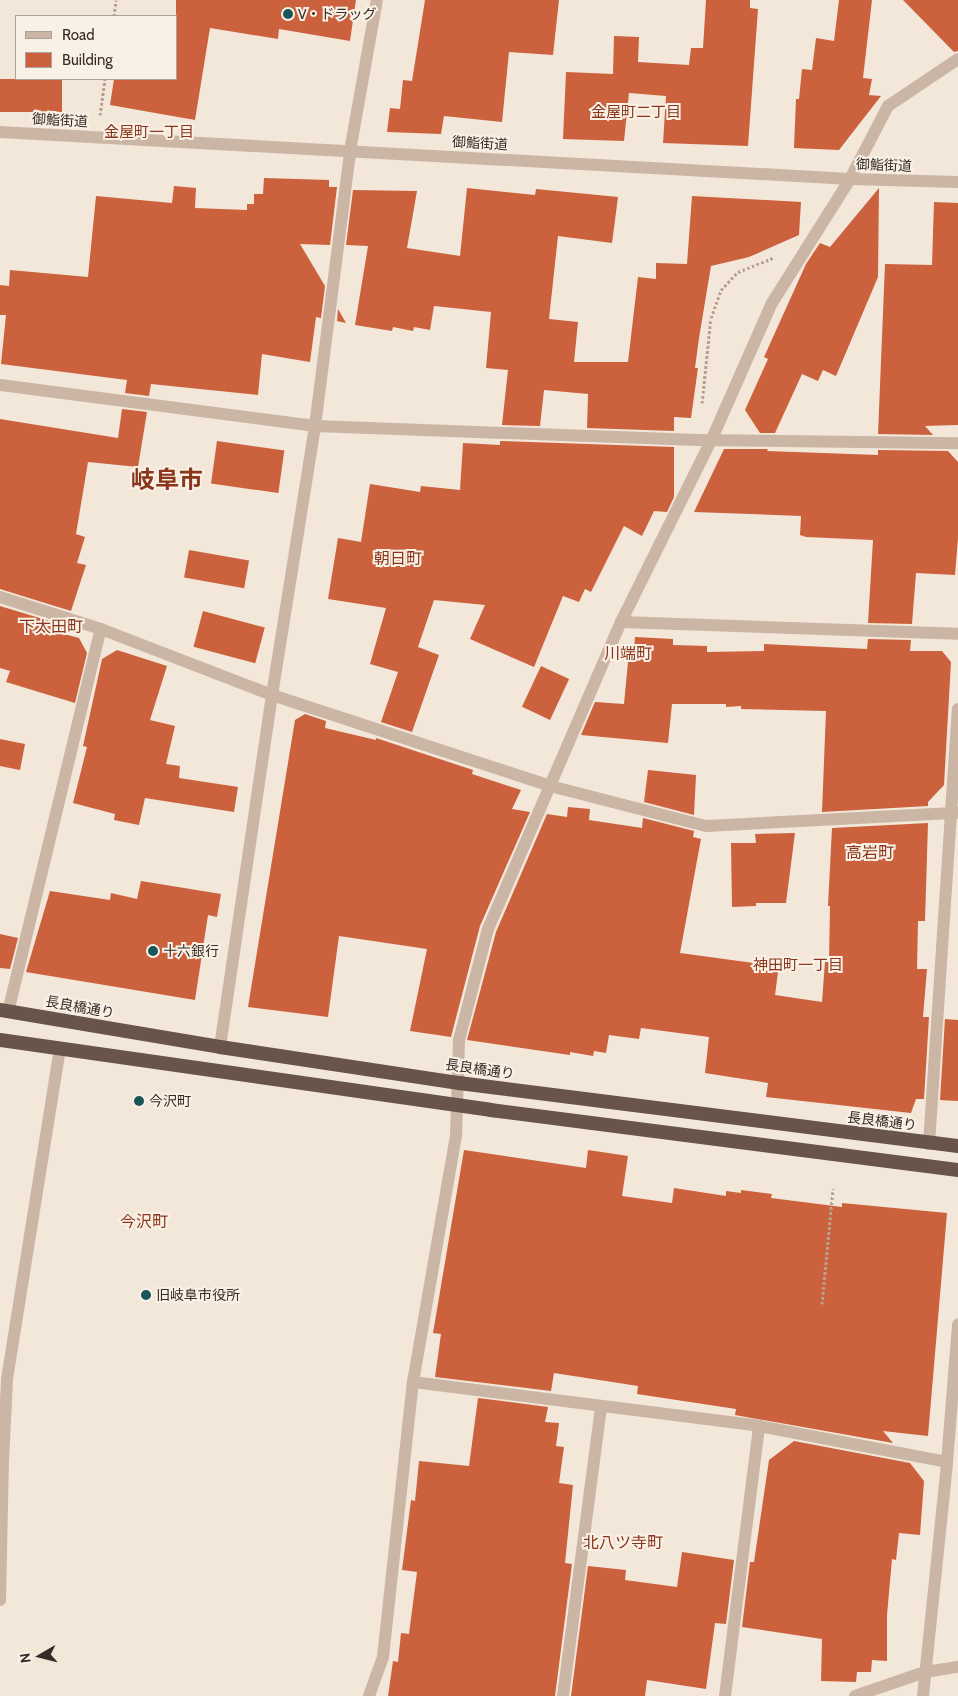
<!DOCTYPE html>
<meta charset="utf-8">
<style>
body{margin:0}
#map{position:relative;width:958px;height:1696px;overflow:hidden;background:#f3e7d9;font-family:Cabin,"Noto Sans JP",sans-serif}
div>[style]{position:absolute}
.building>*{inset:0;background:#cc613e;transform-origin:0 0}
.path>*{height:3px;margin-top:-1.5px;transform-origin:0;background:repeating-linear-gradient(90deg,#b7a08f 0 2.5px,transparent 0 5px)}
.minor>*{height:12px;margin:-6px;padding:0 6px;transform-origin:6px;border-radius:6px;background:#cbb6a5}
.tertiary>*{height:12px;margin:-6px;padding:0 6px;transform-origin:6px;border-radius:6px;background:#cbb6a5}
.trunk>*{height:14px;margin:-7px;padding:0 7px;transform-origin:7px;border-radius:7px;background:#68544a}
.dots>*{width:14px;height:14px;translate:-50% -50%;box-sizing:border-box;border:2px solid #faf1e6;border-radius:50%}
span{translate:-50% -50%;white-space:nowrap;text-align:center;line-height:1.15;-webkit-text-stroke:4px #faf1e6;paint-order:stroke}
.poi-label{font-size:14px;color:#362b26}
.left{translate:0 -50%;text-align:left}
.street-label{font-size:14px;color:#362b26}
.neighbourhood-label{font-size:15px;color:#89361c}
.quarter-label{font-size:16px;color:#89361c}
.town-label{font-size:24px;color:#89361c;font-weight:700}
.legend{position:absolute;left:15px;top:15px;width:162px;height:65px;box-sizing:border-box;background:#faf1e6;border:1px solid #aca299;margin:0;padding:6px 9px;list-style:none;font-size:15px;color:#362b26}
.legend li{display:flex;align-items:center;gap:10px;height:25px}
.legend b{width:25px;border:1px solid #aca299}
.north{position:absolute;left:15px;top:1631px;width:50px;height:50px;-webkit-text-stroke:4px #faf1e6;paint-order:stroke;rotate:262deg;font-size:14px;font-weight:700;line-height:20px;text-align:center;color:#362b26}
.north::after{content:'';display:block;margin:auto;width:18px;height:22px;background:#362b26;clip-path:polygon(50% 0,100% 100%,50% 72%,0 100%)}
</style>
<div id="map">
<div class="building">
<i style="clip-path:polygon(176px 0,356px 0,350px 41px,279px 29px,278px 39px,210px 28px,195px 120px,110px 105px,114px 79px,176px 79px)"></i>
<i style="clip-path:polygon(425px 0,559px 0,553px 55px,509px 52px,502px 122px,444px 116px,441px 134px,387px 132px,390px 108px,400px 109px,403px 80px,412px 81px)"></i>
<i style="clip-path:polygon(706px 0,750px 0,750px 8px,758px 9px,748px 146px,663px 143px,666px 96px,629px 93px,624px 141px,563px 139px,566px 72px,613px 74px,614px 36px,639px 37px,638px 62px,689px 65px,691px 48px,703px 48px)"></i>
<i style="clip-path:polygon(839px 0,872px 0,863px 78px,872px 79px,869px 95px,881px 96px,839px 150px,794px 148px,796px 99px,799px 99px,802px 69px,812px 70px,816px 38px,834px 41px)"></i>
<i style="clip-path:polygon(903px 0,958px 0,958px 51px,954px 52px)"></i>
<i style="left:0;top:79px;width:62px;height:33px"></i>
<i style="clip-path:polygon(264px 178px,329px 180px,329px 187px,337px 187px,330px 245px,300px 244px,325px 286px,321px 318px,316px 317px,310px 362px,262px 354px,258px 395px,151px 384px,149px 396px,125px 393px,127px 380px,1px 364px,6px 315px,0 315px,0 285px,9px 286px,10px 270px,88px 277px,96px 196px,172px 203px,174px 186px,196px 188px,195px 208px,247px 210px,247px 204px,254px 204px,254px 194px,263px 194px)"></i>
<i style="clip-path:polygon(467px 188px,535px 195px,536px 189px,618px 197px,612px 243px,558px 236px,549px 319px,578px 322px,574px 362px,628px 362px,638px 277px,656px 279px,656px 263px,687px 264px,692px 196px,801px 202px,799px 235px,749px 257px,711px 266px,699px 338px,695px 368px,698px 368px,691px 418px,674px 417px,674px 431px,587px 428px,588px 394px,544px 390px,540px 426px,502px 425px,508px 370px,486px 368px,491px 312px,434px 306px,430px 330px,414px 327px,413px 331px,393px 327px,392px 331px,355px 325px,368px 246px,346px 245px,353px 190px,417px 191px,407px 248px,460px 256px)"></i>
<i style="clip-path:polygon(879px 188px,878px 277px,836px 376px,823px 370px,818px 381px,802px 374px,775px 433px,760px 433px,745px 410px,768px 359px,764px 357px,806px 264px,820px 243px,830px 247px)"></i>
<i style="clip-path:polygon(934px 202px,958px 203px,958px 425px,925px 426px,933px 435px,878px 434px,885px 264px,932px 265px)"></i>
<i style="clip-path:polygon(338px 309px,346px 323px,337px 321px)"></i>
<i style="clip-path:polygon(122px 409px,147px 412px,138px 467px,88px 462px,76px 534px,85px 537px,77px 563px,86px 565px,71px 611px,0 589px,0 419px,118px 438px)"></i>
<i style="left:217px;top:441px;width:68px;height:43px;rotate:8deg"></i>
<i style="clip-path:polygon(500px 441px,674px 447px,674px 497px,667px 512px,654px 511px,642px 536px,624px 526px,591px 592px,585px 589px,579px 602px,563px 596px,534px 667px,470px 639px,485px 605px,434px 600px,418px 647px,439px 655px,412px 732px,381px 722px,398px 672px,370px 664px,386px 608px,328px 599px,338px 538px,361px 542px,370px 484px,420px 492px,421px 486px,460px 490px,463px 443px,500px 445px)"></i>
<i style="clip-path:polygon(724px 449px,768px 449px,767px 451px,878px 455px,878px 450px,948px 451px,958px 462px,958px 538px,955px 575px,916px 573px,912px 624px,868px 623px,873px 540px,806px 537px,800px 535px,801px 516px,694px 512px)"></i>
<i style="left:189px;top:550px;width:61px;height:28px;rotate:10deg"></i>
<i style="clip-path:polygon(0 606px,66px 626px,64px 634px,79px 638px,87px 653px,75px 703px,6px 682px,10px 671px,0 668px)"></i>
<i style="left:203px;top:611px;width:64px;height:37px;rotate:15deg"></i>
<i style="clip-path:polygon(635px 637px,673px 639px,673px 645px,707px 646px,707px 652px,764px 651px,764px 644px,867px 649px,868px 639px,911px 640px,910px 651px,942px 651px,951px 662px,944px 785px,928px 802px,928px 806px,822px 812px,826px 711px,741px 709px,741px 706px,726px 707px,726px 704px,672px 704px,668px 743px,581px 735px,595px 702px,624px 704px,628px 662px,633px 662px)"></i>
<i style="clip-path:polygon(117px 650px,167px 666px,150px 720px,175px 726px,166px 764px,180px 766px,179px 778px,238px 787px,234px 812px,145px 798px,139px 825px,114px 820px,115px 814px,73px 803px,87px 747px,83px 746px,102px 659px)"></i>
<i style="left:541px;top:666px;width:31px;height:45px;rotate:25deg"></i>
<i style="clip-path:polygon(305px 714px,326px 721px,325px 728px,376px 740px,376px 738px,473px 770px,472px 774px,521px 790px,512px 809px,530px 812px,480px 926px,451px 1037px,410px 1031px,427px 949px,339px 936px,328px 1017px,248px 1007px,295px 720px)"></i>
<i style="clip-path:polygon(0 739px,25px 744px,20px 770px,0 766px)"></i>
<i style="clip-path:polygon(648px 770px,696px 775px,694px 815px,644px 802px)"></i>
<i style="clip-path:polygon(568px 807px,590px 809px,589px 820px,642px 828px,643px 818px,694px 831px,693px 837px,701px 839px,680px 953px,761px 964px,760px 970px,778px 972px,775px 995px,822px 1002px,825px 962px,829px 962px,830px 906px,828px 906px,832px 828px,928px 823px,925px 921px,918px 921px,917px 969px,927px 969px,923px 1017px,929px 1017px,924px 1099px,916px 1099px,911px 1113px,766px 1097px,768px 1083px,705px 1073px,709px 1037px,641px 1028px,639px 1039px,609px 1035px,606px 1053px,594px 1051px,593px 1056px,570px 1052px,570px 1055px,467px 1040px,496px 932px,547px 814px,567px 817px)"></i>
<i style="clip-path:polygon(795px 833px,786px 903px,756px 903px,756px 906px,732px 907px,731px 843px,756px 843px,755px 834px)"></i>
<i style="clip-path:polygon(141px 881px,221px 894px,217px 917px,208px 915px,195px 1000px,26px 972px,50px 891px,110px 900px,111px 893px,137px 899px)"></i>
<i style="clip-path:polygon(0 934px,18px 938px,10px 969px,0 968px)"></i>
<i style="clip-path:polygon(945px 1019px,958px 1020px,958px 1101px,940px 1100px)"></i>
<i style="clip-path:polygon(464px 1150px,586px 1168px,588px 1150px,628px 1156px,622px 1196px,672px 1203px,674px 1188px,726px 1196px,726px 1191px,741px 1193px,741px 1190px,772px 1194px,771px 1198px,842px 1207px,842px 1203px,947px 1213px,928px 1436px,883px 1431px,893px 1443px,735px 1415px,736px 1409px,637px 1394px,638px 1386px,554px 1373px,551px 1391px,435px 1377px,441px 1334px,433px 1333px)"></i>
<i style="clip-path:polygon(478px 1398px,548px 1407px,545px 1422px,559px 1423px,556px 1446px,564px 1447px,559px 1483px,573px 1485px,565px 1563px,572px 1564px,555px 1696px,388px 1696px,393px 1661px,398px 1662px,401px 1633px,409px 1634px,417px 1572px,402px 1570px,411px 1500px,415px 1501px,419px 1461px,469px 1466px)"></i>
<i style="clip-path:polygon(794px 1441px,910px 1463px,924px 1481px,920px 1535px,899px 1533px,896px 1560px,892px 1559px,887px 1615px,887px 1661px,872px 1660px,871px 1672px,857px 1672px,856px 1682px,821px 1681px,822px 1639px,742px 1627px,750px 1562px,754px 1562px,769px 1460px)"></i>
<i style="clip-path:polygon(682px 1552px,734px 1560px,726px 1624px,715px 1623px,706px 1689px,647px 1680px,645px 1696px,571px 1696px,588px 1566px,626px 1570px,625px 1580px,677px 1587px)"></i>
</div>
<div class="path">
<i style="left:114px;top:16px;width:16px;rotate:-83deg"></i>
<i style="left:100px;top:115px;width:36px;rotate:-82deg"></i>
<i style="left:702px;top:403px;width:85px;rotate:-84deg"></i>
<i style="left:711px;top:318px;width:30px;rotate:-70deg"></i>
<i style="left:721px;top:290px;width:25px;rotate:-47deg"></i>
<i style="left:738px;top:272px;width:38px;rotate:-22deg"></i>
<i style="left:822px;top:1304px;width:116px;rotate:-84.5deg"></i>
</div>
<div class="minor">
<i style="left:0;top:385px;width:318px;rotate:7.4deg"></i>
<i style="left:315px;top:426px;width:383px;rotate:2.1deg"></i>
<i style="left:698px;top:440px;width:260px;rotate:0.7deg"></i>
<i style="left:0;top:597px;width:106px;rotate:17.6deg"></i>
<i style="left:101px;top:629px;width:183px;rotate:21.1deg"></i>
<i style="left:272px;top:695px;width:293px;rotate:18.1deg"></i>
<i style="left:550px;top:786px;width:161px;rotate:14.4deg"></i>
<i style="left:706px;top:826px;width:252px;rotate:-3deg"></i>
<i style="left:621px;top:622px;width:337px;rotate:2deg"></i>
<i style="left:8px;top:1012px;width:394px;rotate:-76.4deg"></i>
<i style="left:220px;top:1047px;width:356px;rotate:-81.6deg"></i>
<i style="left:272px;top:695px;width:272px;rotate:-80.9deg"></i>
<i style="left:315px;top:426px;width:277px;rotate:-82.7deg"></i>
<i style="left:350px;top:151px;width:153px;rotate:-79.9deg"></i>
<i style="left:929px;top:1144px;width:436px;rotate:-86.2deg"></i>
<i style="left:413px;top:1382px;width:349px;rotate:7.2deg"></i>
<i style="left:759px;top:1426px;width:191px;rotate:10.8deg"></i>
<i style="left:369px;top:1696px;width:41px;rotate:-70.3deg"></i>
<i style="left:383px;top:1657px;width:277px;rotate:-83.8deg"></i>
<i style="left:413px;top:1382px;width:250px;rotate:-80.1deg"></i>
<i style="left:456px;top:1136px;width:96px;rotate:-88.2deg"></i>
<i style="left:459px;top:1040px;width:115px;rotate:-75.4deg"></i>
<i style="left:488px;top:929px;width:335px;rotate:-66.6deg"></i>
<i style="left:621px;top:622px;width:202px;rotate:-63.6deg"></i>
<i style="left:711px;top:441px;width:151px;rotate:-66.2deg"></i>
<i style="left:772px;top:303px;width:146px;rotate:-57.8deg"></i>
<i style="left:850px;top:179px;width:82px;rotate:-62.5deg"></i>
<i style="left:888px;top:106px;width:84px;rotate:-33.9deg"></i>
<i style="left:563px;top:1696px;width:292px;rotate:-82.5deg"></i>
<i style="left:725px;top:1696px;width:272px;rotate:-82.8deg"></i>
<i style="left:855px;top:1696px;width:74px;rotate:-18.9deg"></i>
<i style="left:925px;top:1672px;width:33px;rotate:-9deg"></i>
<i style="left:923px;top:1696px;width:235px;rotate:-84.1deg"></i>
<i style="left:947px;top:1462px;width:138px;rotate:-85.4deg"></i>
</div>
<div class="tertiary">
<i style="left:0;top:132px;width:851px;rotate:3.16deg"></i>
<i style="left:850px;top:179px;width:108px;rotate:1.6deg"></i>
<i style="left:0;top:1600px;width:138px;rotate:-88.8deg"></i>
<i style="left:3px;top:1462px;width:83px;rotate:-87.2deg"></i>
<i style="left:7px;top:1379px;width:335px;rotate:-80.9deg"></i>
</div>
<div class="trunk">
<i style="left:0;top:1010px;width:223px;rotate:9.5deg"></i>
<i style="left:220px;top:1047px;width:242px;rotate:8.6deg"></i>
<i style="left:459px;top:1083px;width:503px;rotate:7.2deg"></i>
<i style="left:0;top:1040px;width:495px;rotate:8.1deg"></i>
<i style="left:490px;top:1110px;width:472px;rotate:7.3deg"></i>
</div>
<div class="dots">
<i style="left:288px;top:14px;background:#1a555a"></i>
<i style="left:153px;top:951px;background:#1a555a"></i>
<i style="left:139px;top:1101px;background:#1a555a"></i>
<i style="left:146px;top:1295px;background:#1a555a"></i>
</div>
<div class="poi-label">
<span class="left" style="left:298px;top:14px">V・ドラッグ</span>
<span class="left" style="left:163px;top:951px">十六銀行</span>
<span class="left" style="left:149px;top:1101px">今沢町</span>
<span class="left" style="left:156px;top:1295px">旧岐阜市役所</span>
</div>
<div class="street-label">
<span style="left:60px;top:120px;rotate:3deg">御鮨街道</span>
<span style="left:480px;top:143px;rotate:3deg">御鮨街道</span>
<span style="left:884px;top:165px;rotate:2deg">御鮨街道</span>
<span style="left:80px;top:1007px;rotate:10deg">長良橋通り</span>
<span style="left:480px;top:1069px;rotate:8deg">長良橋通り</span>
<span style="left:882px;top:1121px;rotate:7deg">長良橋通り</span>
</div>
<div class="neighbourhood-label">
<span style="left:636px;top:113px">金屋町二丁目</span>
<span style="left:149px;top:133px">金屋町一丁目</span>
<span style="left:798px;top:966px">神田町一丁目</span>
</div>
<div class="quarter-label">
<span style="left:398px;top:559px">朝日町</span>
<span style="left:51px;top:627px">下太田町</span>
<span style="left:628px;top:654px">川端町</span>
<span style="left:870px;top:853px">高岩町</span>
<span style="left:144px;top:1222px">今沢町</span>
<span style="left:623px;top:1543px">北八ツ寺町</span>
</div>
<div class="town-label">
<span style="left:167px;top:480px">岐阜市</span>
</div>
<ul class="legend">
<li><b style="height:6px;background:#cbb6a5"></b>Road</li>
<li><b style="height:14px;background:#cc613e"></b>Building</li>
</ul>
<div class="north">N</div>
</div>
